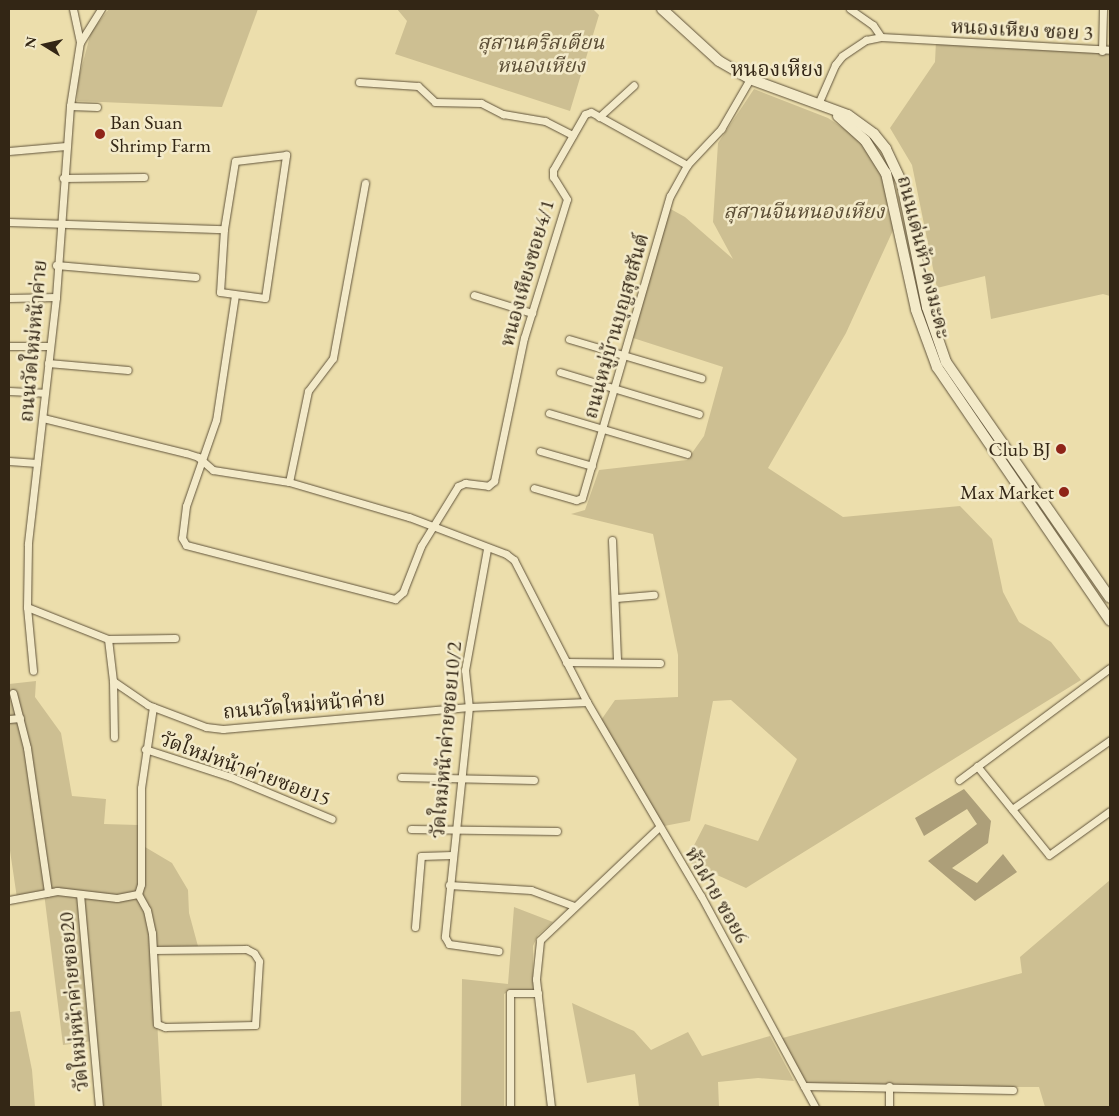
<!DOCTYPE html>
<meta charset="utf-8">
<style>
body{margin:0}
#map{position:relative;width:1119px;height:1116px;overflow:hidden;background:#ecdeac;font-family:"EB Garamond","Noto Serif Thai",serif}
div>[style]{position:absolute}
.green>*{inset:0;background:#cdbf92}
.water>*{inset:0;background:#ad9f79}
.roads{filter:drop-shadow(0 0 1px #61543b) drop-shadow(0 0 1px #61543b)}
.street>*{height:7px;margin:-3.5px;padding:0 3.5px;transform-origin:3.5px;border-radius:3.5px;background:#f3eac9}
.secondary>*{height:10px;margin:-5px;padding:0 5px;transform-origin:5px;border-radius:5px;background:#f3eac9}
.dots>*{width:14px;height:14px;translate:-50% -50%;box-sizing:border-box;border:2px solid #f3eac9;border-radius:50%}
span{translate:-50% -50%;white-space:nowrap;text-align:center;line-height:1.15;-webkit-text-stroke:5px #f3eac9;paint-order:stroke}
.street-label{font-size:20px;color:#332615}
.park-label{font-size:20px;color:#5a4c34;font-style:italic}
.poi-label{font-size:20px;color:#332615}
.left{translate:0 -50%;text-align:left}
.right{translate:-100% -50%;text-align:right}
.neighbourhood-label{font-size:21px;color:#332615}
.frame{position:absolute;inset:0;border:10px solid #332615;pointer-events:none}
.north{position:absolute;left:20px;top:20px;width:50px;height:50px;-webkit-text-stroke:4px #f3eac9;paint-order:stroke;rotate:280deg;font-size:14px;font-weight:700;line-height:20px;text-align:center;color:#332615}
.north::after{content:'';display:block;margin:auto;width:18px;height:22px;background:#332615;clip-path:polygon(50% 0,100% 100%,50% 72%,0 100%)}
</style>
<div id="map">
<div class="green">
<i style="clip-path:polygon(109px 9px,258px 9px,222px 107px,77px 101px,78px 81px,91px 32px)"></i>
<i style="clip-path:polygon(397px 9px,593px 9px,599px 15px,570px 111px,395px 54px,407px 21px)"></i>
<i style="clip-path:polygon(936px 41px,1110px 50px,1110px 296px,1103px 294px,991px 319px,985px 276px,937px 288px,912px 165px,890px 128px,935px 62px)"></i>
<i style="clip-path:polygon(754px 89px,828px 118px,852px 134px,869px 153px,885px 181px,895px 226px,846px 333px,768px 468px,843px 517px,960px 506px,992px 539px,1003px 592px,1019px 622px,1051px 642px,1081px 680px,746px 888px,686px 861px,705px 824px,758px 841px,797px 759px,731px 700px,713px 701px,690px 821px,659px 827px,599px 723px,615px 700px,678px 697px,678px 655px,653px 534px,571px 514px,585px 510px,599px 470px,687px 460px,704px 436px,723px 367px,630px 337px,667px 207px,685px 217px,733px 259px,713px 222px,718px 143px)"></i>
<i style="clip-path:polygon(36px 681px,35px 697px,61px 733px,72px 796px,106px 799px,104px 824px,138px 825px,141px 848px,145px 847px,172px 863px,188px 890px,189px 913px,199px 950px,153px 950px,162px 1107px,99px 1107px,93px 1041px,63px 1045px,44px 893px,17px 898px,9px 844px,9px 684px)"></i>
<i style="clip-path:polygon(1110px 880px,1110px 1107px,1045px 1107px,1039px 1087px,804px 1086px,779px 1039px,1022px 973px,1020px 957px)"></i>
<i style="clip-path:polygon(514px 907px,553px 922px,538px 935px,533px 946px,533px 990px,511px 990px,504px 994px,504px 1107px,461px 1107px,462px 979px,508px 984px)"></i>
<i style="clip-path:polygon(572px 1003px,634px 1031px,651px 1050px,688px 1032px,702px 1056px,770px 1036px,794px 1081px,758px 1078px,718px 1082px,719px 1107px,639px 1107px,635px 1074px,587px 1083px)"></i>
<i style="clip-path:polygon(20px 1011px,32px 1070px,35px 1107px,9px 1107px,9px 1012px)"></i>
</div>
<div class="water">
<i style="clip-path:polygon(964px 789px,991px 821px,988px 843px,952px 868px,977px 883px,1003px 854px,1017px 872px,975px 901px,928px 861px,977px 824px,967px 809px,924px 836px,915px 818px)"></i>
</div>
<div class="roads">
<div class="street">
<i style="left:73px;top:9px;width:34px;rotate:78deg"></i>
<i style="left:101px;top:9px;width:39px;rotate:122deg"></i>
<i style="left:80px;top:42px;width:65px;rotate:98.9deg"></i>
<i style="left:70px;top:106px;width:192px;rotate:94.2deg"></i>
<i style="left:56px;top:297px;width:249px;rotate:96.5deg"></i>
<i style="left:28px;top:544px;width:63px;rotate:90.9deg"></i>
<i style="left:27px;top:607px;width:87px;rotate:21.6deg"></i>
<i style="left:108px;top:639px;width:42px;rotate:83.2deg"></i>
<i style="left:113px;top:681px;width:42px;rotate:34.4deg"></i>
<i style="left:148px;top:705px;width:62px;rotate:20.8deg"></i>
<i style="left:206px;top:727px;width:17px;rotate:7deg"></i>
<i style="left:223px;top:729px;width:247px;rotate:-5.1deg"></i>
<i style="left:469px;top:707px;width:118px;rotate:-2.4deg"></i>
<i style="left:850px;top:9px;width:28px;rotate:35deg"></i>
<i style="left:873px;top:25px;width:14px;rotate:56deg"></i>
<i style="left:1102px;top:51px;width:42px;rotate:-88.6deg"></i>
<i style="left:359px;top:82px;width:59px;rotate:3.9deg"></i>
<i style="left:418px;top:86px;width:23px;rotate:43deg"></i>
<i style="left:435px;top:102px;width:46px;rotate:1.2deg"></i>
<i style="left:481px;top:103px;width:25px;rotate:27deg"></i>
<i style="left:503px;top:114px;width:43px;rotate:9.5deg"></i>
<i style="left:545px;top:121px;width:31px;rotate:27deg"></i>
<i style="left:818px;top:104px;width:43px;rotate:-66.4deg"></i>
<i style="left:835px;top:65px;width:11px;rotate:-52deg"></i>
<i style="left:842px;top:56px;width:29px;rotate:-34deg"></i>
<i style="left:866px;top:40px;width:15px;rotate:-11deg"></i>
<i style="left:881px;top:37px;width:229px;rotate:3.2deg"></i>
<i style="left:70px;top:106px;width:27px;rotate:2deg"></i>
<i style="left:599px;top:117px;width:47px;rotate:-42.4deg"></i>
<i style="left:9px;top:151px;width:57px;rotate:-5deg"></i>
<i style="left:63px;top:178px;width:81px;rotate:-0.7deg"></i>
<i style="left:9px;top:222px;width:215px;rotate:1.9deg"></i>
<i style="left:224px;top:229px;width:63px;rotate:93.6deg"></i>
<i style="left:220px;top:292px;width:45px;rotate:7.6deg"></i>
<i style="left:265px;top:298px;width:145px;rotate:-81.6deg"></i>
<i style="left:286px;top:155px;width:51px;rotate:173.3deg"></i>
<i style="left:235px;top:161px;width:69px;rotate:99.2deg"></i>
<i style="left:56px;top:265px;width:140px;rotate:4.9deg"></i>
<i style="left:235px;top:295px;width:126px;rotate:98.6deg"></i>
<i style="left:216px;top:420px;width:91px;rotate:109.2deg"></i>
<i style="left:186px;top:506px;width:32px;rotate:97deg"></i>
<i style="left:182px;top:538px;width:8px;rotate:60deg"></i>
<i style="left:186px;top:545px;width:216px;rotate:14.5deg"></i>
<i style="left:395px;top:599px;width:11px;rotate:-41deg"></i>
<i style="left:403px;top:592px;width:49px;rotate:-68.6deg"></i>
<i style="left:421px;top:546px;width:70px;rotate:-58.3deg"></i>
<i style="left:458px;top:486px;width:8px;rotate:-23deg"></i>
<i style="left:465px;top:483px;width:23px;rotate:7deg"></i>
<i style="left:488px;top:486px;width:8px;rotate:-40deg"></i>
<i style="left:494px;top:481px;width:146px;rotate:-78.2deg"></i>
<i style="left:524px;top:338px;width:145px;rotate:-72.8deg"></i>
<i style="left:567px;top:199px;width:26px;rotate:-122deg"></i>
<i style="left:553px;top:177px;width:7px;rotate:-90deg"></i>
<i style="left:553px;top:170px;width:64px;rotate:-60.3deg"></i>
<i style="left:585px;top:114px;width:6px;rotate:-18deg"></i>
<i style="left:591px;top:112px;width:110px;rotate:28.9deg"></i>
<i style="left:474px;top:295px;width:61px;rotate:17.2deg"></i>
<i style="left:9px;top:298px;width:47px;rotate:-1.2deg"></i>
<i style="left:569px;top:339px;width:138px;rotate:16.5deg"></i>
<i style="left:9px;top:346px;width:40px"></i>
<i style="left:48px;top:363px;width:80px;rotate:5deg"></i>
<i style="left:560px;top:372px;width:145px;rotate:16.8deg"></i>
<i style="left:9px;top:391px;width:35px;rotate:3deg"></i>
<i style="left:549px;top:413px;width:144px;rotate:16.5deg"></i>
<i style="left:43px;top:418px;width:147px;rotate:13.8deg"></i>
<i style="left:186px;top:453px;width:13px;rotate:18deg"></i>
<i style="left:198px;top:457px;width:20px;rotate:41deg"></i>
<i style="left:213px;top:470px;width:77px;rotate:9deg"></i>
<i style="left:289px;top:482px;width:125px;rotate:16.3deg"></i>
<i style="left:409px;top:517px;width:104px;rotate:20.9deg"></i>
<i style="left:506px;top:554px;width:10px;rotate:37deg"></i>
<i style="left:514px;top:560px;width:160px;rotate:62.8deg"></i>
<i style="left:587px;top:702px;width:225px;rotate:59.6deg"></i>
<i style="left:701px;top:896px;width:240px;rotate:61.6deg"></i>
<i style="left:540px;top:451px;width:54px;rotate:16.1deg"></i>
<i style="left:9px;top:461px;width:28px;rotate:4deg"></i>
<i style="left:289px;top:482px;width:93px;rotate:-78.2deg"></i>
<i style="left:308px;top:391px;width:41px;rotate:-52.9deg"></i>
<i style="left:333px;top:358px;width:178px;rotate:-79.6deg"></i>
<i style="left:534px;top:488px;width:44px;rotate:15.9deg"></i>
<i style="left:576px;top:500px;width:6px;rotate:-18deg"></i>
<i style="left:582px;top:498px;width:315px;rotate:-73.8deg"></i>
<i style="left:670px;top:196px;width:35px;rotate:-61deg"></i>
<i style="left:687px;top:165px;width:50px;rotate:-46.6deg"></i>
<i style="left:721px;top:129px;width:58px;rotate:-59.9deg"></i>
<i style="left:612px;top:540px;width:121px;rotate:87.6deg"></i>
<i style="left:487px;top:549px;width:123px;rotate:100.3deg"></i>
<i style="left:465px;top:670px;width:37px;rotate:84deg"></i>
<i style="left:469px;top:707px;width:231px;rotate:96deg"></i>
<i style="left:445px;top:937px;width:8px;rotate:60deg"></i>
<i style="left:449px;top:944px;width:50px;rotate:8deg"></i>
<i style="left:616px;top:598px;width:38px;rotate:-5deg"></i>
<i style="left:27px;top:607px;width:64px;rotate:84.6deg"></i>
<i style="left:108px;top:639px;width:67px;rotate:-0.9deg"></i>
<i style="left:566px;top:662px;width:94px;rotate:0.6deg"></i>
<i style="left:113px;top:681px;width:56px;rotate:89deg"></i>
<i style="left:13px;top:693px;width:57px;rotate:75.7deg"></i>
<i style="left:27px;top:748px;width:146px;rotate:81.7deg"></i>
<i style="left:9px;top:719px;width:11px;rotate:-5deg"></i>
<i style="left:145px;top:749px;width:90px;rotate:18deg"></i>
<i style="left:231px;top:777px;width:109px;rotate:22.6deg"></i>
<i style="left:977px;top:766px;width:114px;rotate:51deg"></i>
<i style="left:1049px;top:855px;width:75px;rotate:-35.8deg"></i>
<i style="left:401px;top:777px;width:133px;rotate:1.3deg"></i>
<i style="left:959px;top:780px;width:188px;rotate:-36.6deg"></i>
<i style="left:1012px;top:809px;width:120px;rotate:-35.1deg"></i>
<i style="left:411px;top:829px;width:146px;rotate:0.8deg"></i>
<i style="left:449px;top:885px;width:82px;rotate:3.5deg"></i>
<i style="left:531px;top:890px;width:46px;rotate:20.4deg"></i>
<i style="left:80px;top:894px;width:214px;rotate:84.9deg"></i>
<i style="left:138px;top:894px;width:18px;rotate:61deg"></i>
<i style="left:147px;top:910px;width:24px;rotate:78deg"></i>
<i style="left:152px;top:933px;width:91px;rotate:86.9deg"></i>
<i style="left:157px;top:1024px;width:9px;rotate:21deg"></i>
<i style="left:165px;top:1027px;width:90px;rotate:-1.3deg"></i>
<i style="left:255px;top:1025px;width:64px;rotate:-86.4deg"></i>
<i style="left:259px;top:961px;width:9px;rotate:-122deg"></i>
<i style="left:254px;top:953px;width:9px;rotate:-153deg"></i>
<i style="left:246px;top:949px;width:93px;rotate:179.4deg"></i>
<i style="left:9px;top:900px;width:49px;rotate:-10.6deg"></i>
<i style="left:57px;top:891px;width:60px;rotate:6.7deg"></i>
<i style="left:117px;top:898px;width:21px;rotate:-11deg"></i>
<i style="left:138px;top:894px;width:10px;rotate:-73deg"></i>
<i style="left:141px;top:884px;width:96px;rotate:-90deg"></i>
<i style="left:141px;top:788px;width:82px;rotate:-81.6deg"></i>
<i style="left:415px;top:927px;width:71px;rotate:-85.2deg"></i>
<i style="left:421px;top:856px;width:31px;rotate:-2deg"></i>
<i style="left:804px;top:1086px;width:209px;rotate:1.1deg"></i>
<i style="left:510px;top:1107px;width:114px;rotate:-90deg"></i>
<i style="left:510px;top:993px;width:28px"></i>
<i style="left:551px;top:1107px;width:129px;rotate:-96.7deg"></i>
<i style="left:536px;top:979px;width:39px;rotate:-84deg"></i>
<i style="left:540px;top:940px;width:164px;rotate:-43.5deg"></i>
<i style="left:889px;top:1107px;width:21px;rotate:-90deg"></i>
</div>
<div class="secondary">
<i style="left:662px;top:9px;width:77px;rotate:42.4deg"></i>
<i style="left:719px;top:61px;width:36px;rotate:30deg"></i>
<i style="left:750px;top:79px;width:104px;rotate:20.2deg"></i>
<i style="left:848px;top:115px;width:32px;rotate:36deg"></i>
<i style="left:874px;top:134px;width:19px;rotate:51deg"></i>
<i style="left:886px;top:149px;width:38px;rotate:65deg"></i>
<i style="left:902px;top:184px;width:126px;rotate:78.5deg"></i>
<i style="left:927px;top:307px;width:58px;rotate:70.9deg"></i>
<i style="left:946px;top:362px;width:287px;rotate:55.2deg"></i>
<i style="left:838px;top:116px;width:36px;rotate:42deg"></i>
<i style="left:865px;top:140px;width:39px;rotate:58deg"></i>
<i style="left:886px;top:173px;width:140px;rotate:77.6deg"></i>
<i style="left:916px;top:310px;width:61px;rotate:69.8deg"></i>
<i style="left:937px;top:367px;width:307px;rotate:55.7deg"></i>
</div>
</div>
<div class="dots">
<i style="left:100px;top:134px;background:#8f2418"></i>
<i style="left:1061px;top:449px;background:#8f2418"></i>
<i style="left:1064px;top:492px;background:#8f2418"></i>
</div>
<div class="street-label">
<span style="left:1022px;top:30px;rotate:3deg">หนองเหียง ซอย 3</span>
<span style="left:924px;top:257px;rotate:76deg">ถนนเด่นห้า-ดงมะดะ</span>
<span style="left:527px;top:273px;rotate:-74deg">หนองเหียงซอย4/1</span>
<span style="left:616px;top:326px;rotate:-74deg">ถนนหมู่บ้านบุญสุขสันต์</span>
<span style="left:33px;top:341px;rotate:-85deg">ถนนวัดใหม่หน้าค่าย</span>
<span style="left:304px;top:705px;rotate:-5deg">ถนนวัดใหม่หน้าค่าย</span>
<span style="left:446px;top:740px;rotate:-85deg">วัดใหม่หน้าค่ายซอย10/2</span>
<span style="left:245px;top:769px;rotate:20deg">วัดใหม่หน้าค่ายซอย15</span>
<span style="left:717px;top:895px;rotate:60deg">หัวฝาย ซอย6</span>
<span style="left:74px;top:1002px;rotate:-95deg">วัดใหม่หน้าค่ายซอย20</span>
</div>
<div class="park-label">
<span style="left:541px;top:54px">สุสานคริสเตียน<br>หนองเหียง</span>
<span style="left:804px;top:211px">สุสานจีนหนองเหียง</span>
</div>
<div class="poi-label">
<span class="left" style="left:110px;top:134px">Ban Suan<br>Shrimp Farm</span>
<span class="right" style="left:1051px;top:449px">Club BJ</span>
<span class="right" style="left:1054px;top:492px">Max Market</span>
</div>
<div class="neighbourhood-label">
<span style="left:777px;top:69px">หนองเหียง</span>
</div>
<div class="frame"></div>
<div class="north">N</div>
</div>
